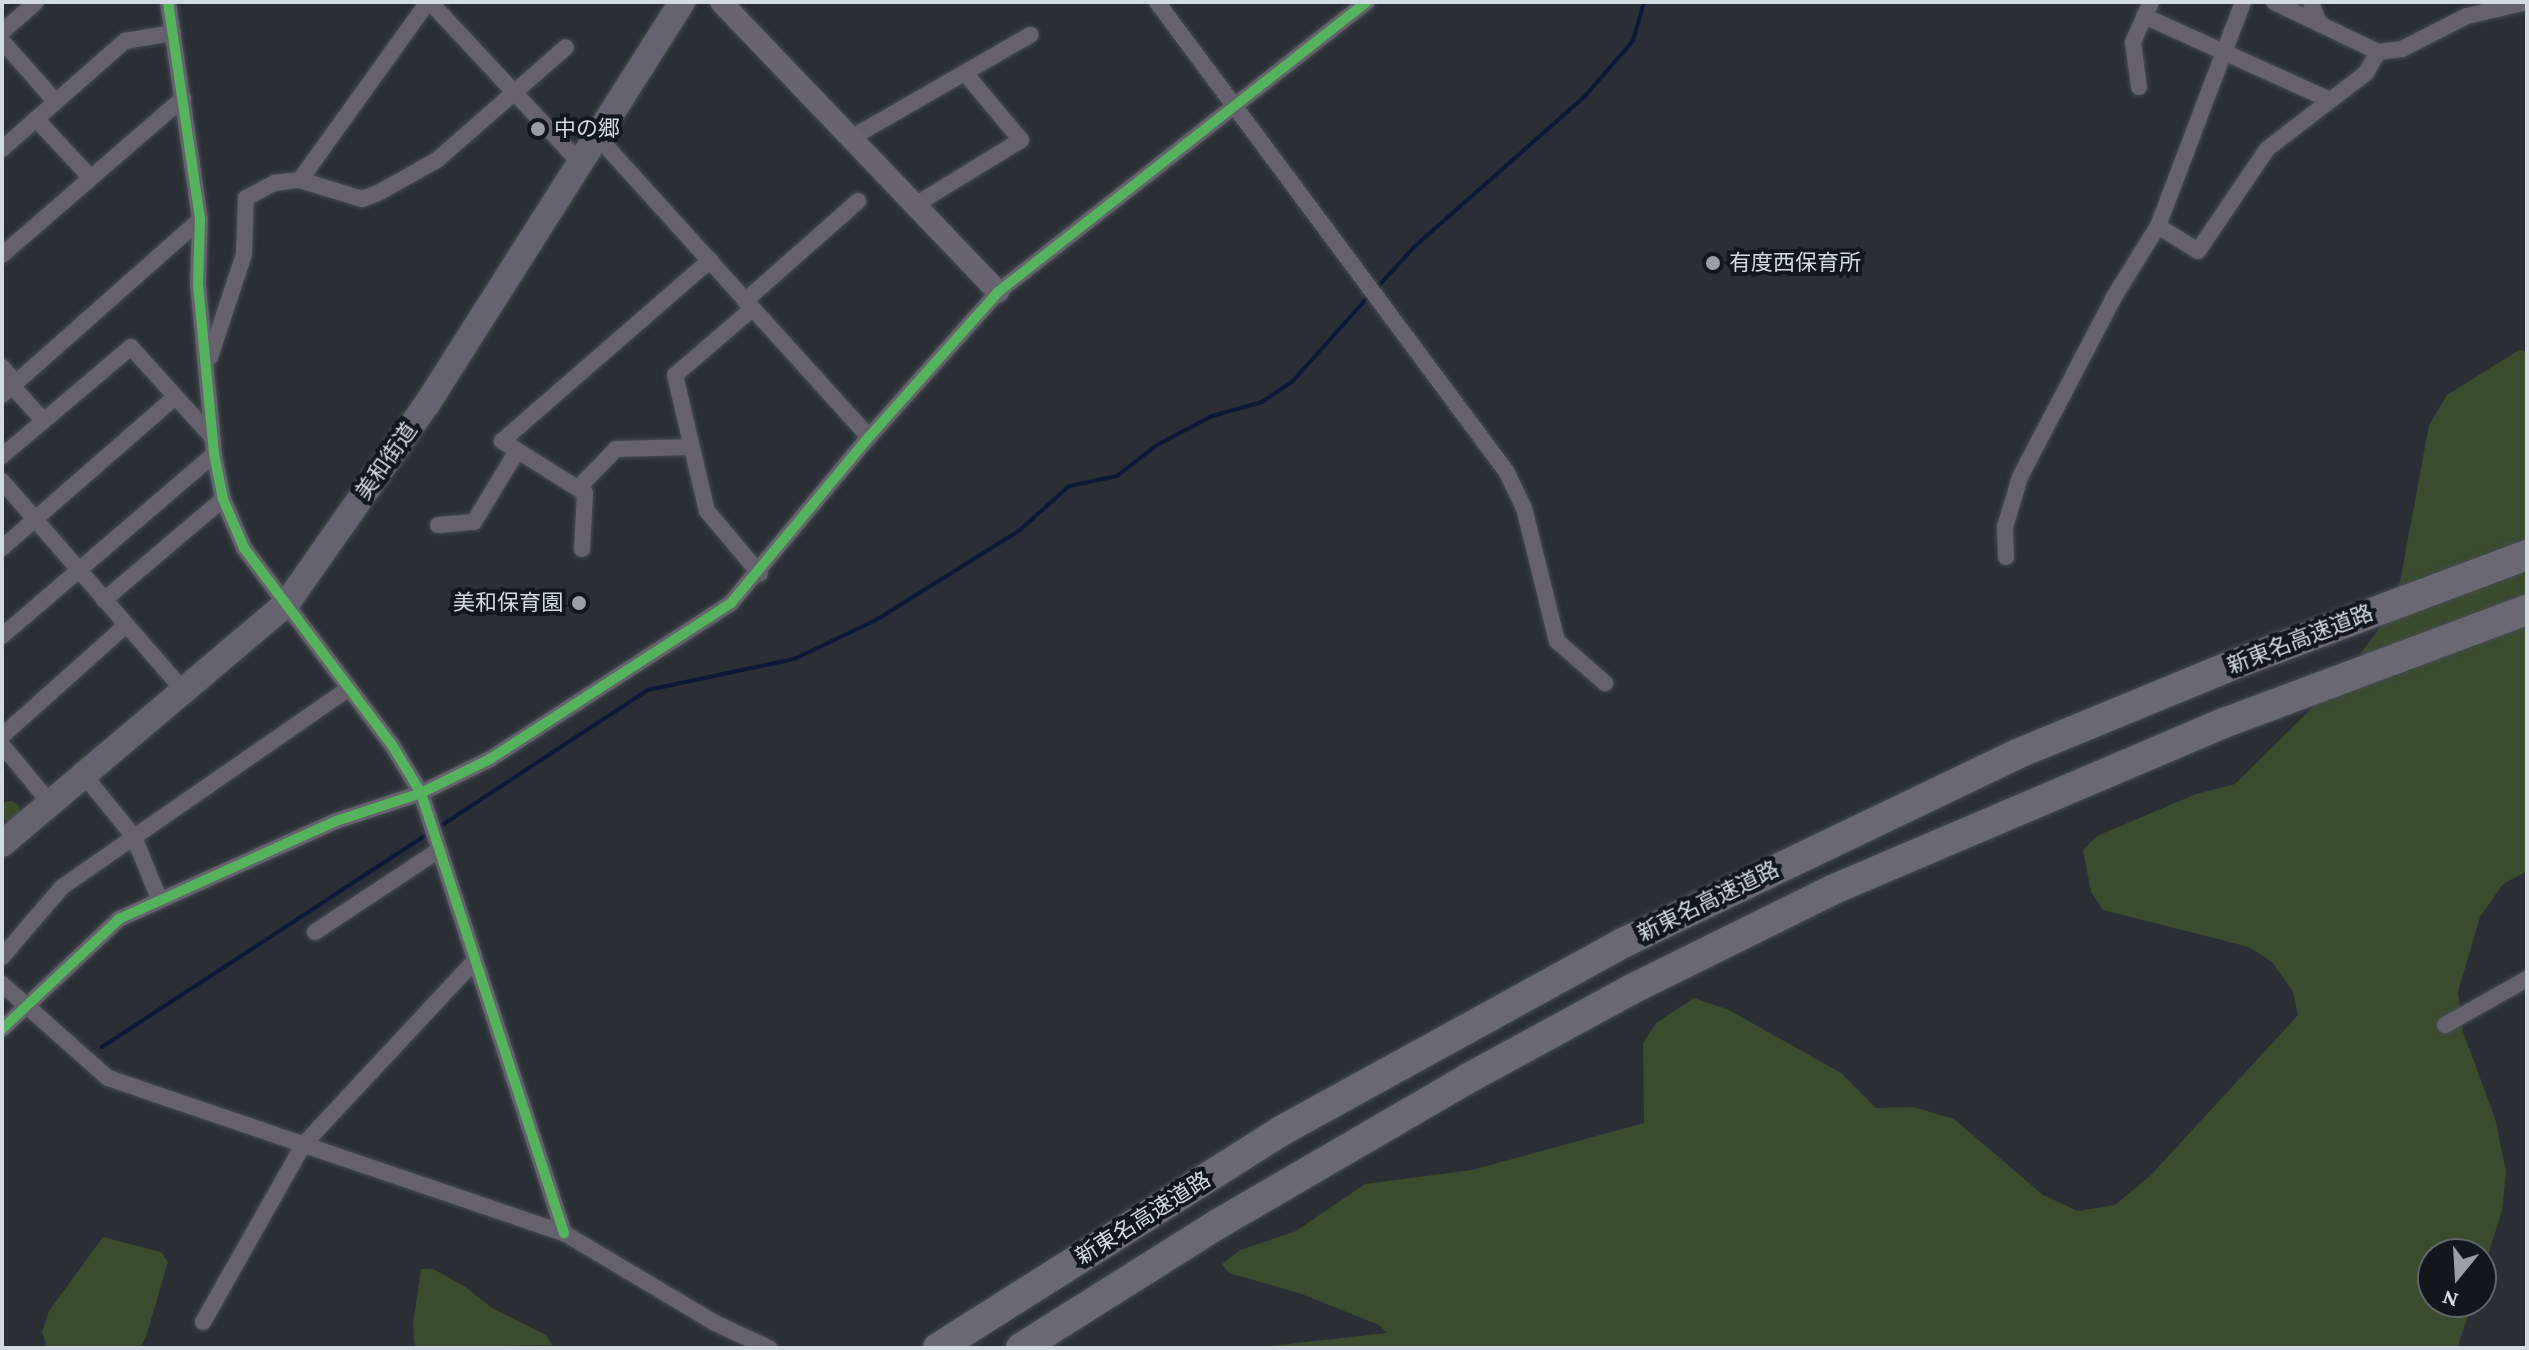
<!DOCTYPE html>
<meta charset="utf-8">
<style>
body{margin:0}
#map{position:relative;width:2529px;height:1350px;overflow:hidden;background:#292f35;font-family:"Crimson Pro","Noto Sans JP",serif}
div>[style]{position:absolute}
.green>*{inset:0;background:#394c2d}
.round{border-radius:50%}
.stream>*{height:4px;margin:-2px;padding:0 2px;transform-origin:2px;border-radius:2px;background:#0b1836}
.roads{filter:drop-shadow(0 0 2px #454b50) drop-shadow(0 0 2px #454b50)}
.street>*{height:16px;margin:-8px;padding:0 8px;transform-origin:8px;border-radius:8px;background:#65626d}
.secondary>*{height:22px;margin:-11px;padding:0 11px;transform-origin:11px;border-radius:11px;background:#686570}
.primary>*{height:26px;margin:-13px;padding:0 13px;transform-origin:13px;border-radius:13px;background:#65636f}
.highway>*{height:30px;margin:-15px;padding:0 15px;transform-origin:15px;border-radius:15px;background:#6a6973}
.cycleway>*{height:10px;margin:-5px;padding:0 5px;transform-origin:5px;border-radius:5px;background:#56b35d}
.dots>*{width:22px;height:22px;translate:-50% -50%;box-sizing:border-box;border:4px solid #11171c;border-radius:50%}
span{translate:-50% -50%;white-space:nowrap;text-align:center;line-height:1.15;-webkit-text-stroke:8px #11171c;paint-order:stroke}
.poi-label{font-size:22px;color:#d3dbe2}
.left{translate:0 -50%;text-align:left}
.right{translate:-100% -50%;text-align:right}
.street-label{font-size:22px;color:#d3dbe2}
.frame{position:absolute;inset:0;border:4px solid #d3dbe2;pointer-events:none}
.north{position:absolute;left:2417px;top:1238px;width:80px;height:80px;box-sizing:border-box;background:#11171c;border:2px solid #5f656b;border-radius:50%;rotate:198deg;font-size:22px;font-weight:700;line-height:32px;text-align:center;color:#d3dbe2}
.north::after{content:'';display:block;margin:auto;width:28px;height:36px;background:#989fa5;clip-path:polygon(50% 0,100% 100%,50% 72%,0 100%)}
</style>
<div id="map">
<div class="green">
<i style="clip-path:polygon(2519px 350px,2527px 351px,2527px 871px,2503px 884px,2480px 917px,2458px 992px,2463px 1032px,2495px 1118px,2506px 1172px,2502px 1211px,2481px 1277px,2481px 1254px,2433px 1254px,2433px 1302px,2473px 1302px,2457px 1348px,1252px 1348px,1387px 1333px,1379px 1325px,1299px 1293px,1229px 1273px,1222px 1264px,1240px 1250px,1296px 1231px,1365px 1184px,1472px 1170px,1644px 1123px,1643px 1043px,1656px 1023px,1694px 998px,1729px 1010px,1841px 1073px,1876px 1108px,1913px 1107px,1954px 1119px,2043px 1195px,2078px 1211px,2115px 1205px,2151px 1175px,2298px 1015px,2293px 992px,2272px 962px,2249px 947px,2103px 910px,2091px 892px,2083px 850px,2097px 836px,2196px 794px,2235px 784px,2342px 678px,2379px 629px,2400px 582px,2429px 425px,2447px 395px)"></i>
<i class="round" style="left:0;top:801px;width:20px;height:20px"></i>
<i style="clip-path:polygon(103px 1237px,161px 1252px,168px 1262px,146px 1337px,140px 1348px,47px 1348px,42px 1332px,49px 1311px)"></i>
<i style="clip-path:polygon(421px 1269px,433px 1269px,464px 1286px,492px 1308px,546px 1335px,552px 1345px,415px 1348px,413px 1324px)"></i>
</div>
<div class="stream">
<i style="left:1375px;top:290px;width:58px;rotate:-47.8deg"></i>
<i style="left:1414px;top:247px;width:228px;rotate:-41.4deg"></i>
<i style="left:1585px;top:96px;width:73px;rotate:-48.9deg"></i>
<i style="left:1633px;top:41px;width:41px;rotate:-74.2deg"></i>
<i style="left:436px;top:829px;width:254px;rotate:-33.3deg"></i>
<i style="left:648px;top:690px;width:149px;rotate:-12deg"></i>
<i style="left:794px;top:659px;width:91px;rotate:-25.4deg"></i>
<i style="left:876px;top:620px;width:170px;rotate:-32deg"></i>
<i style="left:1020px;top:530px;width:66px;rotate:-41.9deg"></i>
<i style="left:1069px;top:486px;width:49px;rotate:-11.8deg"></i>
<i style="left:1117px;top:476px;width:51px;rotate:-37.8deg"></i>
<i style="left:1157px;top:445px;width:62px;rotate:-27.8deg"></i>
<i style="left:1212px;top:416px;width:52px;rotate:-15.6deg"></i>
<i style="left:1262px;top:402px;width:36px;rotate:-34deg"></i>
<i style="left:1292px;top:382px;width:115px;rotate:-48.2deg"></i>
<i style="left:102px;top:1047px;width:389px;rotate:-33.2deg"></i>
</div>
<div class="roads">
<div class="street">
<i style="left:168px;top:2px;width:220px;rotate:81.6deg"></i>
<i style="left:200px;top:220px;width:64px;rotate:91.8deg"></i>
<i style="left:198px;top:284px;width:171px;rotate:84.6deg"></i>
<i style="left:214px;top:454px;width:46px;rotate:78.7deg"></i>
<i style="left:223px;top:499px;width:53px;rotate:66.8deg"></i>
<i style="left:244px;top:548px;width:246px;rotate:53.1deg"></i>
<i style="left:392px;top:745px;width:56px;rotate:58.9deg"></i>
<i style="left:421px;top:793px;width:463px;rotate:72deg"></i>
<i style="left:430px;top:2px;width:219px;rotate:47deg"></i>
<i style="left:1157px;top:2px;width:585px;rotate:53.35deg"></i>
<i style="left:1506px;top:471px;width:41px;rotate:64.1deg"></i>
<i style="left:1524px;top:508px;width:137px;rotate:76.1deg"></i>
<i style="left:1557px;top:641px;width:64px;rotate:41.2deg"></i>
<i style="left:2274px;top:2px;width:115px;rotate:25.7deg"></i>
<i style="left:2378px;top:52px;width:24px;rotate:-7deg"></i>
<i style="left:2402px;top:49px;width:73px;rotate:-26.9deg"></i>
<i style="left:2467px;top:16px;width:62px;rotate:-13.1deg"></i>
<i style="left:2311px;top:2px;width:22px;rotate:69deg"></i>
<i style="left:2144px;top:16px;width:202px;rotate:24.3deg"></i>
<i style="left:2px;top:32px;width:45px;rotate:-41.4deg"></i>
<i style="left:2px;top:41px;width:81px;rotate:48.5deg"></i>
<i style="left:2139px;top:87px;width:45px;rotate:-97.6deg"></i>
<i style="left:2133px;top:42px;width:44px;rotate:-65.8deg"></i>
<i style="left:36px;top:119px;width:79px;rotate:47deg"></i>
<i style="left:597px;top:136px;width:406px;rotate:47.9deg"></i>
<i style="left:851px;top:138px;width:207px;rotate:-29.9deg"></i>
<i style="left:2px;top:149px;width:164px;rotate:-41.3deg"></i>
<i style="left:125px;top:41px;width:49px;rotate:-9.5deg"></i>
<i style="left:300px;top:180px;width:65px;rotate:17deg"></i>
<i style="left:362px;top:199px;width:17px;rotate:-21deg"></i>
<i style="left:378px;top:193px;width:68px;rotate:-29.2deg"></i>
<i style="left:437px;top:160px;width:171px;rotate:-41.2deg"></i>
<i style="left:915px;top:205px;width:124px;rotate:-31.5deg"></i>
<i style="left:1021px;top:140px;width:87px;rotate:-129.9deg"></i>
<i style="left:2158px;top:226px;width:47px;rotate:32deg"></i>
<i style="left:2198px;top:251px;width:123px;rotate:-55.9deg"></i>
<i style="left:2267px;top:149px;width:125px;rotate:-37.5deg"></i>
<i style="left:2366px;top:73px;width:24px;rotate:-60deg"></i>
<i style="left:2px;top:255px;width:240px;rotate:-40.9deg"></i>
<i style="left:745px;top:301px;width:151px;rotate:-41.5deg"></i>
<i style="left:752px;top:309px;width:101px;rotate:139.4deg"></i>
<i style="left:675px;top:375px;width:140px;rotate:76.8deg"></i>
<i style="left:707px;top:511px;width:82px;rotate:49.9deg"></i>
<i style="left:210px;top:357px;width:108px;rotate:-71.7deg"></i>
<i style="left:244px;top:254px;width:56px;rotate:-88deg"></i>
<i style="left:246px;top:198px;width:32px;rotate:-28deg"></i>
<i style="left:274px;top:183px;width:26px;rotate:-7deg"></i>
<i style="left:300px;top:180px;width:219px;rotate:-54.3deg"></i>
<i style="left:2px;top:367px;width:21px;rotate:49deg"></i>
<i style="left:12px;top:386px;width:47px;rotate:47.6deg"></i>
<i style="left:2px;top:395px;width:264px;rotate:-41.5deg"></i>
<i style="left:2px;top:456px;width:169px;rotate:-40.2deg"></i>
<i style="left:131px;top:347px;width:122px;rotate:48deg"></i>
<i style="left:2px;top:481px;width:278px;rotate:49.1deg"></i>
<i style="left:578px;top:488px;width:54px;rotate:-45.7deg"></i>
<i style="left:616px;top:449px;width:76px;rotate:-1.5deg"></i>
<i style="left:438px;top:525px;width:36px;rotate:-5deg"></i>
<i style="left:474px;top:522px;width:83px;rotate:-58.8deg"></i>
<i style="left:2px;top:548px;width:230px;rotate:-41.1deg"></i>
<i style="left:582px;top:549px;width:56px;rotate:-86.9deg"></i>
<i style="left:585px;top:493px;width:98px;rotate:-147.9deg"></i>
<i style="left:502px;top:441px;width:276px;rotate:-41deg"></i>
<i style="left:2006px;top:557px;width:30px;rotate:-92deg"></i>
<i style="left:2005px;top:527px;width:52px;rotate:-73.3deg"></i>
<i style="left:2020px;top:477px;width:203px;rotate:-62.4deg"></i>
<i style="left:2114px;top:297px;width:84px;rotate:-58.2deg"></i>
<i style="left:2158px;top:226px;width:240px;rotate:-69.2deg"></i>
<i style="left:104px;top:600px;width:156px;rotate:-40.3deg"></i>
<i style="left:2px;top:636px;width:279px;rotate:-40.6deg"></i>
<i style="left:2px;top:736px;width:166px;rotate:-41.8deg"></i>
<i style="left:2px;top:745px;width:75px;rotate:50.4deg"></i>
<i style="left:84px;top:775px;width:80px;rotate:51.1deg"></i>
<i style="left:134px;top:837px;width:67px;rotate:68deg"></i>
<i style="left:315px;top:932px;width:149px;rotate:-33.5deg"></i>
<i style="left:2px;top:957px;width:92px;rotate:-49.4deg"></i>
<i style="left:62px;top:887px;width:346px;rotate:-34.7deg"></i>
<i style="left:2px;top:984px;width:142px;rotate:41.6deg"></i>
<i style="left:108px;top:1078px;width:482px;rotate:18.8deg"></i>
<i style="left:564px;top:1233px;width:176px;rotate:30.8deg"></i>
<i style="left:715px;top:1323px;width:60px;rotate:24.8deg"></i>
<i style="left:2445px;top:1025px;width:94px;rotate:-29.3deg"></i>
<i style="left:2px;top:1029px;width:161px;rotate:-43.2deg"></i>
<i style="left:119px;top:919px;width:238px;rotate:-24.3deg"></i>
<i style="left:336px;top:821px;width:89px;rotate:-18.2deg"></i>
<i style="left:421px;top:793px;width:77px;rotate:-26.2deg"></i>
<i style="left:490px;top:759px;width:287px;rotate:-32.9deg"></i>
<i style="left:731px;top:603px;width:216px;rotate:-50.3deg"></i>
<i style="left:869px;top:437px;width:194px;rotate:-48.3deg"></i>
<i style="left:998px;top:292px;width:469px;rotate:-38.2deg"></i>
<i style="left:203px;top:1322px;width:203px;rotate:-60.5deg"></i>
<i style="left:303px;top:1145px;width:249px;rotate:-47deg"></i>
</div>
<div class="secondary">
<i style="left:721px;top:2px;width:401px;rotate:46.3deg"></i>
</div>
<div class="primary">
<i style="left:2px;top:844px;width:373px;rotate:-40.2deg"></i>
<i style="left:287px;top:603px;width:243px;rotate:-54.9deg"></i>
<i style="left:427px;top:404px;width:476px;rotate:-57.6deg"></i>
</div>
<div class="highway">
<i style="left:938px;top:1348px;width:406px;rotate:-32.3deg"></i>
<i style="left:1281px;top:1131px;width:393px;rotate:-28.8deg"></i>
<i style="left:1625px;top:942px;width:435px;rotate:-25.6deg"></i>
<i style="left:2017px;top:754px;width:239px;rotate:-22.4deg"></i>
<i style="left:2238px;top:663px;width:309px;rotate:-20.5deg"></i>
<i style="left:1021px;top:1348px;width:233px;rotate:-32.2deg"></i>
<i style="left:1218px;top:1224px;width:288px;rotate:-30.2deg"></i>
<i style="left:1467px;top:1079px;width:186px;rotate:-28.6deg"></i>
<i style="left:1630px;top:990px;width:225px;rotate:-26.3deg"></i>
<i style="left:1832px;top:890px;width:426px;rotate:-23.1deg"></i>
<i style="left:2224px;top:723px;width:323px;rotate:-20.5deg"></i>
</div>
</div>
<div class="cycleway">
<i style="left:168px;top:2px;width:220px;rotate:81.6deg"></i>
<i style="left:200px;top:220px;width:64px;rotate:91.8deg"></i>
<i style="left:198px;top:284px;width:171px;rotate:84.6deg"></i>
<i style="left:214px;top:454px;width:46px;rotate:78.7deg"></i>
<i style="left:223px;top:499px;width:53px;rotate:66.8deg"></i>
<i style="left:244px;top:548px;width:246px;rotate:53.1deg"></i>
<i style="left:392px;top:745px;width:56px;rotate:58.9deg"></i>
<i style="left:421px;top:793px;width:463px;rotate:72deg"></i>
<i style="left:2px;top:1029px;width:161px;rotate:-43.2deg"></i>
<i style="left:119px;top:919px;width:238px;rotate:-24.3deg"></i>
<i style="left:336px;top:821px;width:89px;rotate:-18.2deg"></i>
<i style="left:421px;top:793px;width:77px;rotate:-26.2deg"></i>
<i style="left:490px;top:759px;width:287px;rotate:-32.9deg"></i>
<i style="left:731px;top:603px;width:216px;rotate:-50.3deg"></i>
<i style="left:869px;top:437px;width:194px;rotate:-48.3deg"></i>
<i style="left:998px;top:292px;width:469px;rotate:-38.2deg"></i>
</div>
<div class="dots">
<i style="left:538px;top:129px;background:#989fa5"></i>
<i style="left:1713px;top:263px;background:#989fa5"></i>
<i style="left:579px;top:603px;background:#989fa5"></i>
</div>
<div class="poi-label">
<span class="left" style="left:554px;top:129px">中の郷</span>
<span class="left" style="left:1729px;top:263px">有度西保育所</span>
<span class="right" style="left:563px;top:603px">美和保育園</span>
</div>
<div class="street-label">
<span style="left:386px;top:461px;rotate:-55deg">美和街道</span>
<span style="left:2300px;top:639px;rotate:-21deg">新東名高速道路</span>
<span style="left:1708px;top:901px;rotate:-26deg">新東名高速道路</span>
<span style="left:1143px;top:1218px;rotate:-32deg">新東名高速道路</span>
</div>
<div class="frame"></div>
<div class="north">N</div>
</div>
